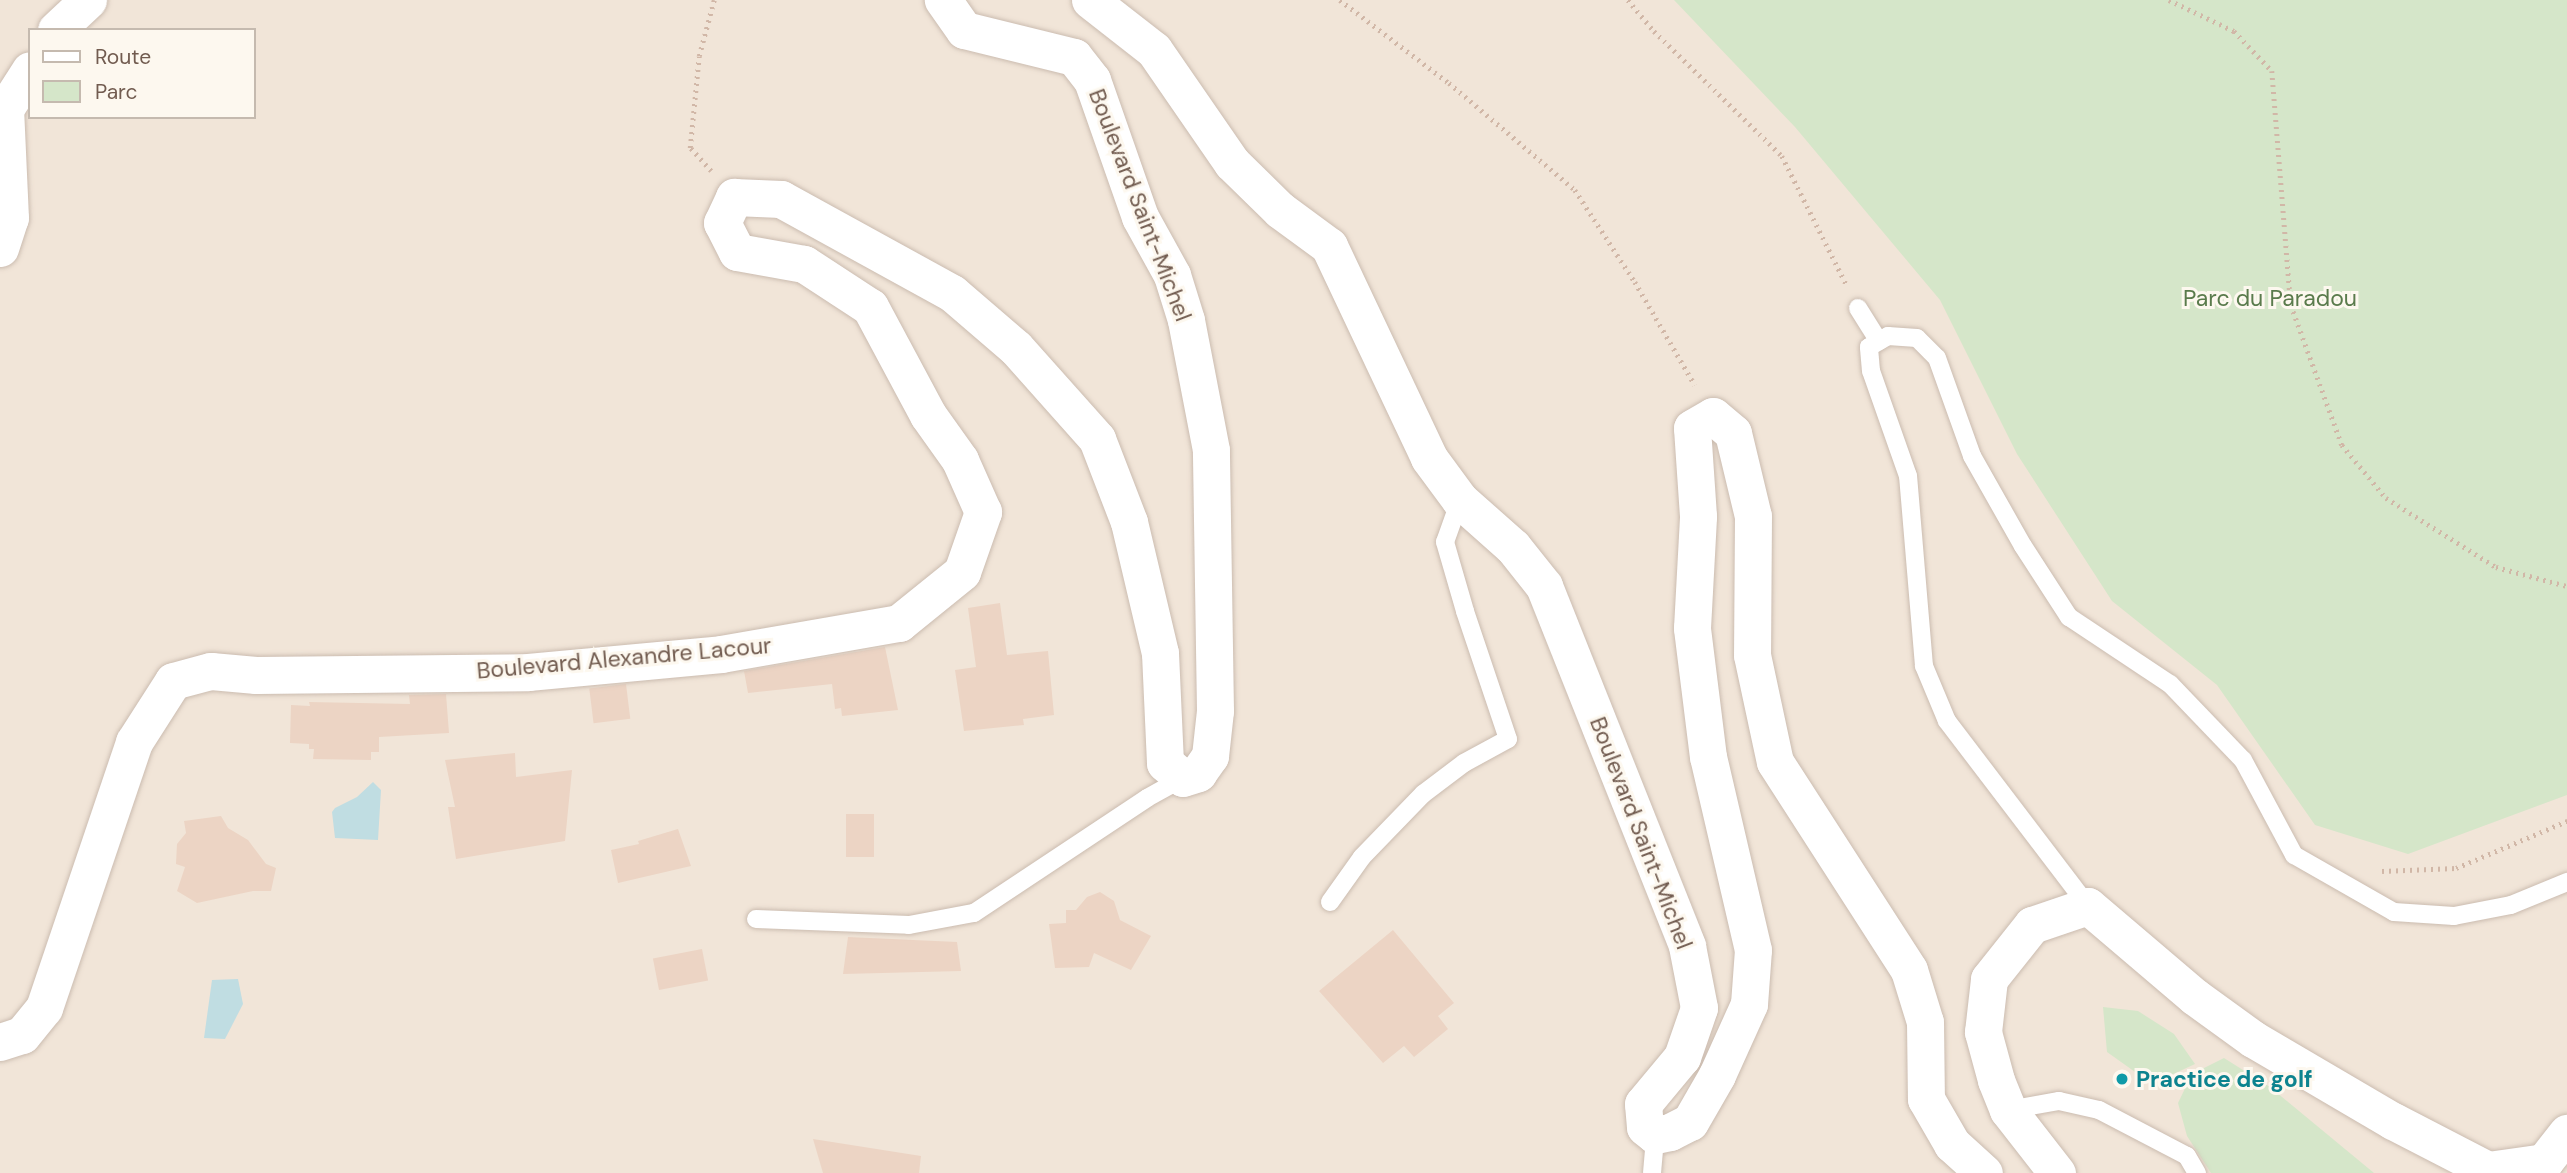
<!DOCTYPE html>
<style>
body{margin:0}
#map{position:relative;width:2567px;height:1173px;overflow:hidden;background:#faf3e9;font-family:"DM Sans",sans-serif}
div>[style]{position:absolute}
.residential>*{inset:0;background:#f1e5d8}
.green>*{inset:0;background:#d5e6c9}
.water>*{inset:0;background:#c0dde2}
.building>*{inset:0;background:#ecd4c4;transform-origin:0 0}
.path>*{height:4.5px;margin-top:-2.25px;transform-origin:0;background:repeating-linear-gradient(90deg,#d1b7a7 0 2px,transparent 0 7px)}
.roads{filter:drop-shadow(0 0 2px #cbbcb0) drop-shadow(0 0 2px #cbbcb0)}
.service>*{height:18px;margin:-9px;padding:0 9px;transform-origin:9px;border-radius:9px;background:#fff}
.minor>*{height:37px;margin:-18.5px;padding:0 18.5px;transform-origin:18.5px;border-radius:18.5px;background:#fff}
.dots>*{width:19px;height:19px;translate:-50% -50%;box-sizing:border-box;border:4px solid #fdf8ef;border-radius:50%}
span{translate:-50% -50%;white-space:nowrap;text-align:center;line-height:1.15;-webkit-text-stroke:6px #fdf8ef;paint-order:stroke}
.street-label{font-size:23px;color:#725c50}
.park-label{font-size:23px;color:#5a7b4c}
.culture-label{font-size:23px;color:#0d838f;font-weight:700}
.left{translate:0 -50%;text-align:left}
.legend{position:absolute;left:28px;top:28px;width:228px;height:91px;box-sizing:border-box;background:#fdf8ef;border:2px solid #c5baaf;margin:0;padding:9px 12px;list-style:none;font-size:21px;color:#725c50}
.legend li{display:flex;align-items:center;gap:14px;height:35px}
.legend b{width:35px;border:2px solid #c5baaf}
</style>
<div id="map">
<div class="residential">
<i style="clip-path:polygon(evenodd,0 0,2567px 0,2567px 1173px,0 1173px,0 0,30px 30px,254px 30px,254px 117px,30px 117px,30px 30px)"></i>
</div>
<div class="green">
<i style="clip-path:polygon(1674px 0,2567px 0,2567px 795px,2408px 854px,2315px 825px,2217px 685px,2112px 601px,2017px 454px,1940px 300px,1795px 127px)"></i>
<i style="clip-path:polygon(2103px 1007px,2138px 1011px,2174px 1034px,2195px 1064px,2152px 1084px,2107px 1052px)"></i>
<i style="clip-path:polygon(2224px 1058px,2270px 1087px,2374px 1173px,2211px 1173px,2187px 1136px,2178px 1103px,2192px 1074px)"></i>
</div>
<div class="water">
<i style="clip-path:polygon(373px 782px,381px 790px,378px 840px,335px 838px,332px 812px,335px 808px,357px 797px)"></i>
<i style="clip-path:polygon(238px 979px,243px 1004px,225px 1039px,204px 1038px,212px 980px)"></i>
</div>
<div class="building">
<i style="clip-path:polygon(1000px 603px,1007px 655px,1048px 651px,1054px 715px,1023px 719px,1024px 725px,964px 731px,955px 670px,976px 667px,968px 608px)"></i>
<i style="clip-path:polygon(885px 647px,898px 710px,842px 716px,841px 708px,835px 709px,832px 684px,748px 693px,744px 671px)"></i>
<i style="left:626px;top:684px;width:35px;height:37px;rotate:83deg"></i>
<i style="clip-path:polygon(446px 694px,449px 733px,379px 737px,379px 752px,371px 752px,371px 760px,313px 759px,314px 749px,309px 749px,309px 744px,290px 743px,291px 705px,310px 706px,309px 702px,410px 704px,409px 695px)"></i>
<i style="clip-path:polygon(515px 753px,516px 777px,572px 770px,565px 841px,456px 859px,448px 807px,455px 807px,445px 760px)"></i>
<i style="left:846px;top:814px;width:28px;height:43px"></i>
<i style="clip-path:polygon(221px 816px,228px 828px,248px 840px,266px 864px,276px 868px,271px 891px,253px 891px,197px 903px,177px 891px,185px 867px,176px 864px,177px 844px,186px 833px,184px 821px)"></i>
<i style="clip-path:polygon(678px 829px,691px 866px,618px 883px,611px 850px,639px 844px,638px 841px)"></i>
<i style="clip-path:polygon(1100px 892px,1114px 901px,1120px 920px,1151px 936px,1131px 970px,1094px 953px,1089px 967px,1055px 968px,1049px 924px,1066px 923px,1066px 910px,1076px 910px,1087px 897px)"></i>
<i style="clip-path:polygon(1393px 930px,1454px 1003px,1438px 1016px,1448px 1029px,1414px 1057px,1404px 1046px,1383px 1063px,1319px 991px)"></i>
<i style="clip-path:polygon(848px 937px,957px 942px,961px 971px,843px 974px)"></i>
<i style="left:702px;top:949px;width:32px;height:50px;rotate:79deg"></i>
<i style="clip-path:polygon(813px 1139px,921px 1156px,919px 1173px,823px 1173px)"></i>
</div>
<div class="path">
<i style="left:1340px;top:0;width:137px;rotate:37.3deg"></i>
<i style="left:1449px;top:83px;width:165px;rotate:40.3deg"></i>
<i style="left:1575px;top:190px;width:110px;rotate:56.9deg"></i>
<i style="left:1635px;top:282px;width:119px;rotate:59.8deg"></i>
<i style="left:1628px;top:0;width:40px;rotate:50deg"></i>
<i style="left:1654px;top:31px;width:179px;rotate:44.3deg"></i>
<i style="left:1782px;top:156px;width:143px;rotate:63.4deg"></i>
<i style="left:2169px;top:0;width:72px;rotate:25.5deg"></i>
<i style="left:2234px;top:31px;width:55px;rotate:46.5deg"></i>
<i style="left:2272px;top:71px;width:235px;rotate:85.4deg"></i>
<i style="left:2291px;top:305px;width:149px;rotate:70deg"></i>
<i style="left:2342px;top:445px;width:69px;rotate:50.3deg"></i>
<i style="left:2386px;top:498px;width:130px;rotate:32.1deg"></i>
<i style="left:2496px;top:567px;width:73px;rotate:15deg"></i>
<i style="left:711px;top:171px;width:31px;rotate:-132deg"></i>
<i style="left:690px;top:148px;width:92px;rotate:-84.4deg"></i>
<i style="left:699px;top:56px;width:58px;rotate:-75deg"></i>
<i style="left:2382px;top:871px;width:74px;rotate:-2.3deg"></i>
<i style="left:2456px;top:868px;width:121px;rotate:-22.9deg"></i>
</div>
<div class="roads">
<div class="service">
<i style="left:1858px;top:308px;width:39px;rotate:58deg"></i>
<i style="left:1330px;top:902px;width:55px;rotate:-54.6deg"></i>
<i style="left:1362px;top:857px;width:88px;rotate:-45.9deg"></i>
<i style="left:1423px;top:794px;width:51px;rotate:-37.1deg"></i>
<i style="left:1464px;top:763px;width:50px;rotate:-28.6deg"></i>
<i style="left:1508px;top:739px;width:135px;rotate:-108.6deg"></i>
<i style="left:1465px;top:611px;width:72px;rotate:-106.2deg"></i>
<i style="left:1445px;top:542px;width:45px;rotate:-70.3deg"></i>
<i style="left:2088px;top:906px;width:233px;rotate:-127.3deg"></i>
<i style="left:1947px;top:721px;width:60px;rotate:-112.7deg"></i>
<i style="left:1924px;top:666px;width:191px;rotate:-94.8deg"></i>
<i style="left:1908px;top:476px;width:111px;rotate:-109.4deg"></i>
<i style="left:1871px;top:371px;width:24px;rotate:-95deg"></i>
<i style="left:1869px;top:347px;width:22px;rotate:-30deg"></i>
<i style="left:1888px;top:336px;width:29px;rotate:4deg"></i>
<i style="left:1917px;top:338px;width:28px;rotate:45deg"></i>
<i style="left:1937px;top:358px;width:104px;rotate:70.3deg"></i>
<i style="left:1972px;top:456px;width:103px;rotate:60.5deg"></i>
<i style="left:2023px;top:546px;width:85px;rotate:57.1deg"></i>
<i style="left:2069px;top:617px;width:121px;rotate:33.6deg"></i>
<i style="left:2170px;top:684px;width:105px;rotate:46.2deg"></i>
<i style="left:2243px;top:760px;width:108px;rotate:61.8deg"></i>
<i style="left:2294px;top:855px;width:115px;rotate:29.7deg"></i>
<i style="left:2394px;top:912px;width:60px;rotate:3.8deg"></i>
<i style="left:2454px;top:916px;width:58px;rotate:-10.9deg"></i>
<i style="left:2511px;top:905px;width:61px;rotate:-22.3deg"></i>
<i style="left:756px;top:919px;width:153px;rotate:2.2deg"></i>
<i style="left:909px;top:925px;width:66px;rotate:-10.5deg"></i>
<i style="left:974px;top:913px;width:208px;rotate:-33.6deg"></i>
<i style="left:1147px;top:798px;width:41px;rotate:-29.1deg"></i>
<i style="left:2008px;top:1110px;width:52px;rotate:-10deg"></i>
<i style="left:2059px;top:1101px;width:41px;rotate:12.7deg"></i>
<i style="left:2099px;top:1110px;width:99px;rotate:27.6deg"></i>
<i style="left:2187px;top:1156px;width:20px;rotate:60deg"></i>
<i style="left:1652px;top:1173px;width:38px;rotate:-85deg"></i>
</div>
<div class="minor">
<i style="left:1090px;top:0;width:81px;rotate:38deg"></i>
<i style="left:1154px;top:50px;width:137px;rotate:55.4deg"></i>
<i style="left:1232px;top:163px;width:67px;rotate:44.4deg"></i>
<i style="left:1280px;top:210px;width:61px;rotate:36.3deg"></i>
<i style="left:1329px;top:246px;width:234px;rotate:64.7deg"></i>
<i style="left:1429px;top:458px;width:52px;rotate:53.6deg"></i>
<i style="left:1460px;top:500px;width:71px;rotate:41.6deg"></i>
<i style="left:1513px;top:547px;width:50px;rotate:51.5deg"></i>
<i style="left:1544px;top:586px;width:387px;rotate:68.3deg"></i>
<i style="left:1687px;top:946px;width:63px;rotate:79deg"></i>
<i style="left:1699px;top:1008px;width:52px;rotate:109.1deg"></i>
<i style="left:1682px;top:1057px;width:61px;rotate:129.7deg"></i>
<i style="left:1643px;top:1104px;width:23px;rotate:85deg"></i>
<i style="left:1645px;top:1127px;width:13px;rotate:39deg"></i>
<i style="left:1655px;top:1135px;width:15px;rotate:-11deg"></i>
<i style="left:1670px;top:1132px;width:22px;rotate:-27deg"></i>
<i style="left:1690px;top:1122px;width:54px;rotate:-60.1deg"></i>
<i style="left:1717px;top:1075px;width:78px;rotate:-65.7deg"></i>
<i style="left:1749px;top:1004px;width:54px;rotate:-85.8deg"></i>
<i style="left:1753px;top:950px;width:198px;rotate:-103.1deg"></i>
<i style="left:1708px;top:757px;width:130px;rotate:-97.1deg"></i>
<i style="left:1692px;top:628px;width:112px;rotate:-86.9deg"></i>
<i style="left:1698px;top:516px;width:88px;rotate:-93.9deg"></i>
<i style="left:1692px;top:428px;width:24px;rotate:-30deg"></i>
<i style="left:1713px;top:416px;width:26px;rotate:40deg"></i>
<i style="left:1733px;top:433px;width:85px;rotate:76.5deg"></i>
<i style="left:1753px;top:516px;width:139px;rotate:90.4deg"></i>
<i style="left:1752px;top:655px;width:109px;rotate:77.9deg"></i>
<i style="left:1775px;top:762px;width:247px;rotate:57.2deg"></i>
<i style="left:1909px;top:970px;width:54px;rotate:72.9deg"></i>
<i style="left:1925px;top:1022px;width:77px;rotate:89.3deg"></i>
<i style="left:1926px;top:1099px;width:52px;rotate:60deg"></i>
<i style="left:1952px;top:1144px;width:43px;rotate:42.2deg"></i>
<i style="left:56px;top:30px;width:44px;rotate:-43.2deg"></i>
<i style="left:0;top:248px;width:32px;rotate:-72deg"></i>
<i style="left:10px;top:218px;width:109px;rotate:-92.6deg"></i>
<i style="left:5px;top:109px;width:46px;rotate:-57.3deg"></i>
<i style="left:0;top:1042px;width:23px;rotate:-18deg"></i>
<i style="left:22px;top:1035px;width:35px;rotate:-51deg"></i>
<i style="left:44px;top:1008px;width:281px;rotate:-71.3deg"></i>
<i style="left:134px;top:742px;width:72px;rotate:-57.4deg"></i>
<i style="left:173px;top:681px;width:39px;rotate:-15deg"></i>
<i style="left:211px;top:671px;width:45px;rotate:5.1deg"></i>
<i style="left:256px;top:675px;width:272px;rotate:-0.6deg"></i>
<i style="left:528px;top:672px;width:194px;rotate:-5.3deg"></i>
<i style="left:721px;top:654px;width:181px;rotate:-9.9deg"></i>
<i style="left:899px;top:623px;width:81px;rotate:-39deg"></i>
<i style="left:962px;top:572px;width:64px;rotate:-70.7deg"></i>
<i style="left:983px;top:512px;width:57px;rotate:-113.9deg"></i>
<i style="left:960px;top:460px;width:55px;rotate:-125.4deg"></i>
<i style="left:928px;top:415px;width:123px;rotate:-118.2deg"></i>
<i style="left:870px;top:307px;width:79px;rotate:-146.9deg"></i>
<i style="left:804px;top:264px;width:68px;rotate:-169.8deg"></i>
<i style="left:737px;top:252px;width:33px;rotate:-117deg"></i>
<i style="left:722px;top:223px;width:29px;rotate:-65deg"></i>
<i style="left:734px;top:197px;width:47px;rotate:2.4deg"></i>
<i style="left:781px;top:199px;width:195px;rotate:28.8deg"></i>
<i style="left:952px;top:293px;width:84px;rotate:40.7deg"></i>
<i style="left:1016px;top:348px;width:122px;rotate:48.3deg"></i>
<i style="left:1097px;top:439px;width:89px;rotate:68.9deg"></i>
<i style="left:1129px;top:522px;width:135px;rotate:76.7deg"></i>
<i style="left:1160px;top:653px;width:110px;rotate:87.4deg"></i>
<i style="left:1165px;top:763px;width:23px;rotate:40deg"></i>
<i style="left:1183px;top:778px;width:16px;rotate:-18deg"></i>
<i style="left:1198px;top:773px;width:21px;rotate:-55deg"></i>
<i style="left:1210px;top:756px;width:45px;rotate:-83.7deg"></i>
<i style="left:1215px;top:711px;width:261px;rotate:-90.9deg"></i>
<i style="left:1211px;top:450px;width:132px;rotate:-100.9deg"></i>
<i style="left:1186px;top:320px;width:47px;rotate:-107.3deg"></i>
<i style="left:1172px;top:275px;width:66px;rotate:-118.9deg"></i>
<i style="left:1140px;top:217px;width:145px;rotate:-109.3deg"></i>
<i style="left:1092px;top:80px;width:29px;rotate:-128deg"></i>
<i style="left:1074px;top:57px;width:113px;rotate:-166.2deg"></i>
<i style="left:964px;top:30px;width:37px;rotate:-125deg"></i>
<i style="left:2057px;top:1173px;width:80px;rotate:-127.9deg"></i>
<i style="left:2008px;top:1110px;width:32px;rotate:-112deg"></i>
<i style="left:1996px;top:1080px;width:50px;rotate:-105.2deg"></i>
<i style="left:1983px;top:1032px;width:53px;rotate:-83.5deg"></i>
<i style="left:1989px;top:979px;width:69px;rotate:-51.5deg"></i>
<i style="left:2032px;top:925px;width:59px;rotate:-18.7deg"></i>
<i style="left:2088px;top:906px;width:140px;rotate:40.4deg"></i>
<i style="left:2195px;top:997px;width:72px;rotate:35.9deg"></i>
<i style="left:2253px;top:1039px;width:162px;rotate:30.4deg"></i>
<i style="left:2393px;top:1121px;width:107px;rotate:27.3deg"></i>
<i style="left:2488px;top:1170px;width:57px;rotate:-8.1deg"></i>
<i style="left:2544px;top:1162px;width:37px;rotate:-52deg"></i>
</div>
</div>
<div class="dots">
<i style="left:2122px;top:1079px;background:#0f9aa8"></i>
</div>
<div class="street-label">
<span style="left:1140px;top:205px;rotate:69deg">Boulevard Saint-Michel</span>
<span style="left:624px;top:658px;rotate:-5deg">Boulevard Alexandre Lacour</span>
<span style="left:1641px;top:833px;rotate:69deg">Boulevard Saint-Michel</span>
</div>
<div class="park-label">
<span style="left:2270px;top:298px">Parc du Paradou</span>
</div>
<div class="culture-label">
<span class="left" style="left:2136px;top:1079px">Practice de golf</span>
</div>
<ul class="legend">
<li><b style="height:9px;background:#fff"></b>Route</li>
<li><b style="height:19px;background:#d5e6c9"></b>Parc</li>
</ul>
</div>
